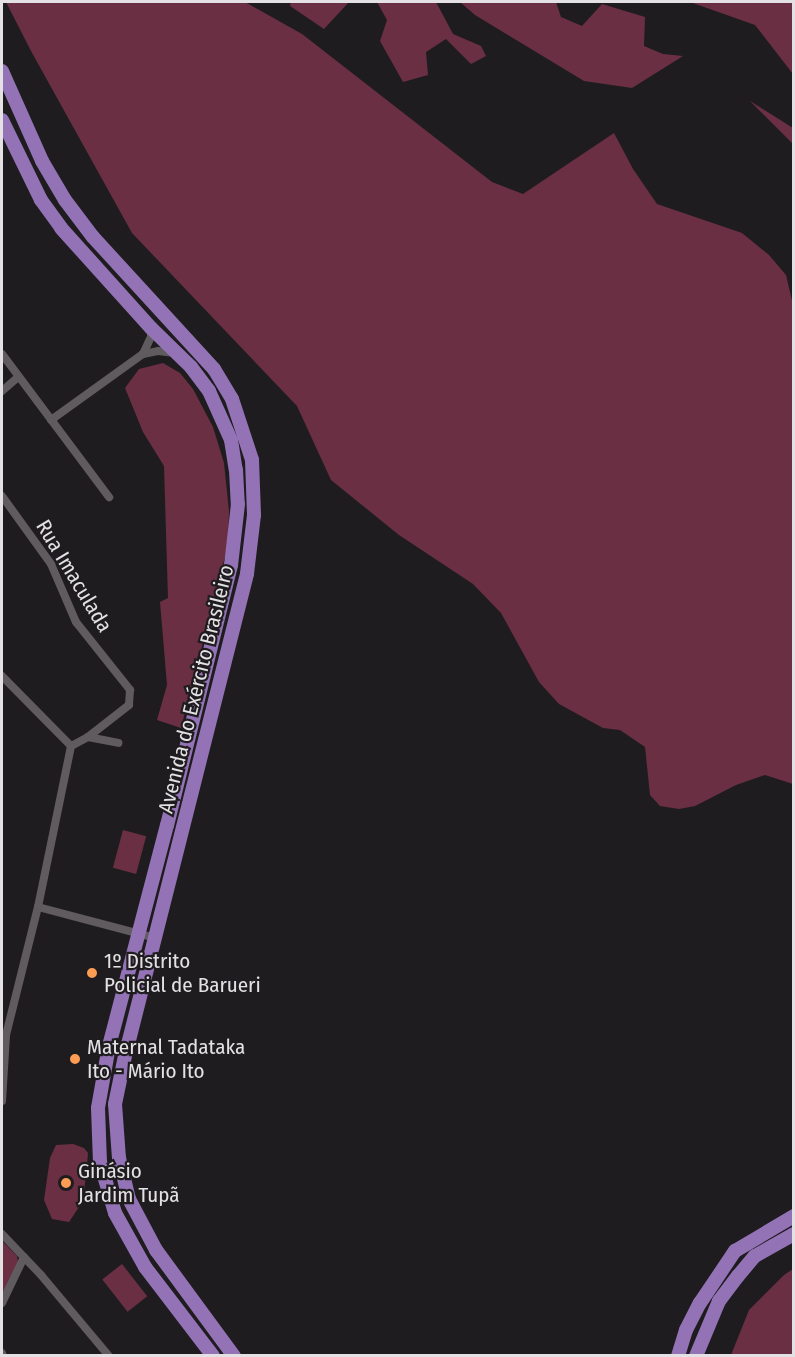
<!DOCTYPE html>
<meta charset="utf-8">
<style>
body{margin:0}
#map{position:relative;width:795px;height:1357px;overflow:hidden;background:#1f1c20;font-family:"Fira Sans Condensed",sans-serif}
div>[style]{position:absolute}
.green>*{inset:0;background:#6a2f43;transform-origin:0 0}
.minor>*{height:8px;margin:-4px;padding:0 4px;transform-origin:4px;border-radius:4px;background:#5f5b5f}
.primary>*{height:14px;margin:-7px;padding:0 7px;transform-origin:7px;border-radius:7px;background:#9373b5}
.dots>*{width:16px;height:16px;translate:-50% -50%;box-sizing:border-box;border:3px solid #1f1c20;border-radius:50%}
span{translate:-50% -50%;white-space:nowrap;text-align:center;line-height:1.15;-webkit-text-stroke:4.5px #1f1c20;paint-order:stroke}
.street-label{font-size:21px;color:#e3e1e3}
.poi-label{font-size:21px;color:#e3e1e3}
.left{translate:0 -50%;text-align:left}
.frame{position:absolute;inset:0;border:3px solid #e3e1e3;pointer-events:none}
</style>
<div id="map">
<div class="green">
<i style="clip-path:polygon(6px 2px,245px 2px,302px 34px,492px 182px,523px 194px,614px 133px,633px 169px,657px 204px,742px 233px,769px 255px,786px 275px,794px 309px,793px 784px,765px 775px,736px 785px,695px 806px,679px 809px,660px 806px,650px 795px,645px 747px,620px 730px,603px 728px,559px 704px,539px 682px,501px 613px,473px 584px,399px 535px,331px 480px,297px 406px,132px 233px,31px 51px)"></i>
<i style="clip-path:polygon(291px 2px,349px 2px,324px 29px,290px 6px)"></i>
<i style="clip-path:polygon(377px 2px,436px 2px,453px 34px,481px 46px,486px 56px,471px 64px,446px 39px,426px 52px,428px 75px,403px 82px,380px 41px,387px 20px)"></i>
<i style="clip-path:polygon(460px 2px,556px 2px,561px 17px,582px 26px,602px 4px,645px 17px,644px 46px,663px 54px,683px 56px,632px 88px,584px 81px,475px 15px)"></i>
<i style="clip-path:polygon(690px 2px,793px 2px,793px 74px,755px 25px)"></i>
<i style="clip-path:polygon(750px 101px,793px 128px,793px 144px)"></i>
<i style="clip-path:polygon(163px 363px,180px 373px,193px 389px,213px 427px,224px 463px,229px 511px,228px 545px,181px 728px,157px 720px,167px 685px,160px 602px,168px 598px,164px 466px,143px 432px,125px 388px,139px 369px)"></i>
<i style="left:123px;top:830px;width:24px;height:39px;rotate:15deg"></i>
<i style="clip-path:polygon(73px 1144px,84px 1148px,88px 1153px,87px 1165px,83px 1201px,69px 1222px,52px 1219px,44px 1200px,50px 1158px,56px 1145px)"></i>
<i style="clip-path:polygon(2px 1241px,17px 1256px,18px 1263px,2px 1296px)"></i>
<i style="left:122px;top:1264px;width:41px;height:25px;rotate:52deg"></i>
<i style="clip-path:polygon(793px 1269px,793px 1355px,731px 1355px,749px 1310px,784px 1275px)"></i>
</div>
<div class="minor">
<i style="left:2px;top:354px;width:179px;rotate:53.2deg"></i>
<i style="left:143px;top:354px;width:15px;rotate:-11deg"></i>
<i style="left:158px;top:351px;width:17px;rotate:7deg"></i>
<i style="left:2px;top:391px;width:21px;rotate:-41deg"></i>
<i style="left:51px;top:420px;width:113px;rotate:-35.7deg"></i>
<i style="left:143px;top:354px;width:19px;rotate:-65deg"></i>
<i style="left:151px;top:337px;width:9px;rotate:-90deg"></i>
<i style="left:2px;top:496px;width:84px;rotate:54.2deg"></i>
<i style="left:51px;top:564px;width:63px;rotate:66.7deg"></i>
<i style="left:76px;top:622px;width:87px;rotate:51.5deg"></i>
<i style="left:130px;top:690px;width:15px;rotate:94deg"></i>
<i style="left:129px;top:705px;width:52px;rotate:142deg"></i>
<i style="left:88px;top:737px;width:19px;rotate:152deg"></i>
<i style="left:2px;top:676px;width:98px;rotate:45.4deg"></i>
<i style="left:88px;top:737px;width:31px;rotate:11deg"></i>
<i style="left:38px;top:907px;width:121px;rotate:14.8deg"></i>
<i style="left:2px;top:1101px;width:66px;rotate:-86.5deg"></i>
<i style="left:6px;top:1035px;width:132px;rotate:-76deg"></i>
<i style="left:38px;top:907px;width:164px;rotate:-78.4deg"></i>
<i style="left:2px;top:1234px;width:57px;rotate:46.4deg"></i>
<i style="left:41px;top:1275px;width:106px;rotate:50deg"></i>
<i style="left:2px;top:1303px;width:51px;rotate:-64.4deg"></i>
<i style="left:2px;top:1353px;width:3px;rotate:72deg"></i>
</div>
<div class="primary">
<i style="left:2px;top:71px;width:98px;rotate:66deg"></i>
<i style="left:42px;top:161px;width:45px;rotate:59.5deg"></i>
<i style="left:65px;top:200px;width:46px;rotate:52.9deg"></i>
<i style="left:93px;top:237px;width:179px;rotate:47.5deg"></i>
<i style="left:214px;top:369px;width:35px;rotate:59deg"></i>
<i style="left:232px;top:399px;width:64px;rotate:71.8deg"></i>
<i style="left:252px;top:460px;width:55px;rotate:87.9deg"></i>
<i style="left:254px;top:515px;width:59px;rotate:96.8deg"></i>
<i style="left:247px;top:574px;width:492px;rotate:104.2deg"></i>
<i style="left:126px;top:1051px;width:54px;rotate:101.7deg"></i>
<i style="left:115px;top:1104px;width:54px;rotate:85.8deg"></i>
<i style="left:119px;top:1158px;width:42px;rotate:76.3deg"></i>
<i style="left:129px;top:1199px;width:58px;rotate:62.1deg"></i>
<i style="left:156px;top:1250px;width:132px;rotate:53.7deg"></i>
<i style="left:2px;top:120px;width:89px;rotate:64deg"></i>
<i style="left:41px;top:200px;width:34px;rotate:54deg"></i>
<i style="left:61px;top:228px;width:135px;rotate:48deg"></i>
<i style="left:151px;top:328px;width:56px;rotate:44.3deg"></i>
<i style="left:191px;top:367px;width:30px;rotate:53deg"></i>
<i style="left:209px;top:391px;width:54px;rotate:65.8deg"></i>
<i style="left:231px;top:440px;width:30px;rotate:81deg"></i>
<i style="left:236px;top:470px;width:34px;rotate:87deg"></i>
<i style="left:238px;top:504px;width:61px;rotate:96.5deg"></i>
<i style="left:231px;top:565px;width:268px;rotate:103.8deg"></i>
<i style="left:167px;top:825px;width:228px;rotate:104.7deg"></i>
<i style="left:109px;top:1046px;width:63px;rotate:100.1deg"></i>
<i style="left:98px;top:1108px;width:54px;rotate:87.9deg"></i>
<i style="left:100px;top:1162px;width:53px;rotate:73.6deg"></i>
<i style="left:115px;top:1213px;width:62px;rotate:60.9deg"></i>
<i style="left:145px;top:1267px;width:112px;rotate:52.6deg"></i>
<i style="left:678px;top:1356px;width:27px;rotate:-73deg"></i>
<i style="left:686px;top:1330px;width:30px;rotate:-63deg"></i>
<i style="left:700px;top:1303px;width:63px;rotate:-56.1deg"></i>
<i style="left:735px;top:1251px;width:69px;rotate:-30.7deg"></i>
<i style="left:696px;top:1356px;width:60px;rotate:-67.3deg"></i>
<i style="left:719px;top:1301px;width:31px;rotate:-53deg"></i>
<i style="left:738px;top:1276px;width:26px;rotate:-50deg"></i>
<i style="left:755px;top:1256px;width:45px;rotate:-29.4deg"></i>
</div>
<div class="dots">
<i style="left:92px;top:973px;background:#fd9d54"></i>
<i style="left:75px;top:1059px;background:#fd9d54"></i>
<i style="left:66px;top:1183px;background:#fd9d54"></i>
</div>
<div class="street-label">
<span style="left:74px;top:576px;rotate:59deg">Rua Imaculada</span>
<span style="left:196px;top:689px;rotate:-76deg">Avenida do Exército Brasileiro</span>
</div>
<div class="poi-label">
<span class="left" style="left:104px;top:973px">1º Distrito<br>Policial de Barueri</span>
<span class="left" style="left:87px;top:1059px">Maternal Tadataka<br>Ito - Mário Ito</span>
<span class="left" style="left:78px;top:1183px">Ginásio<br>Jardim Tupã</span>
</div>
<div class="frame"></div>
</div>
